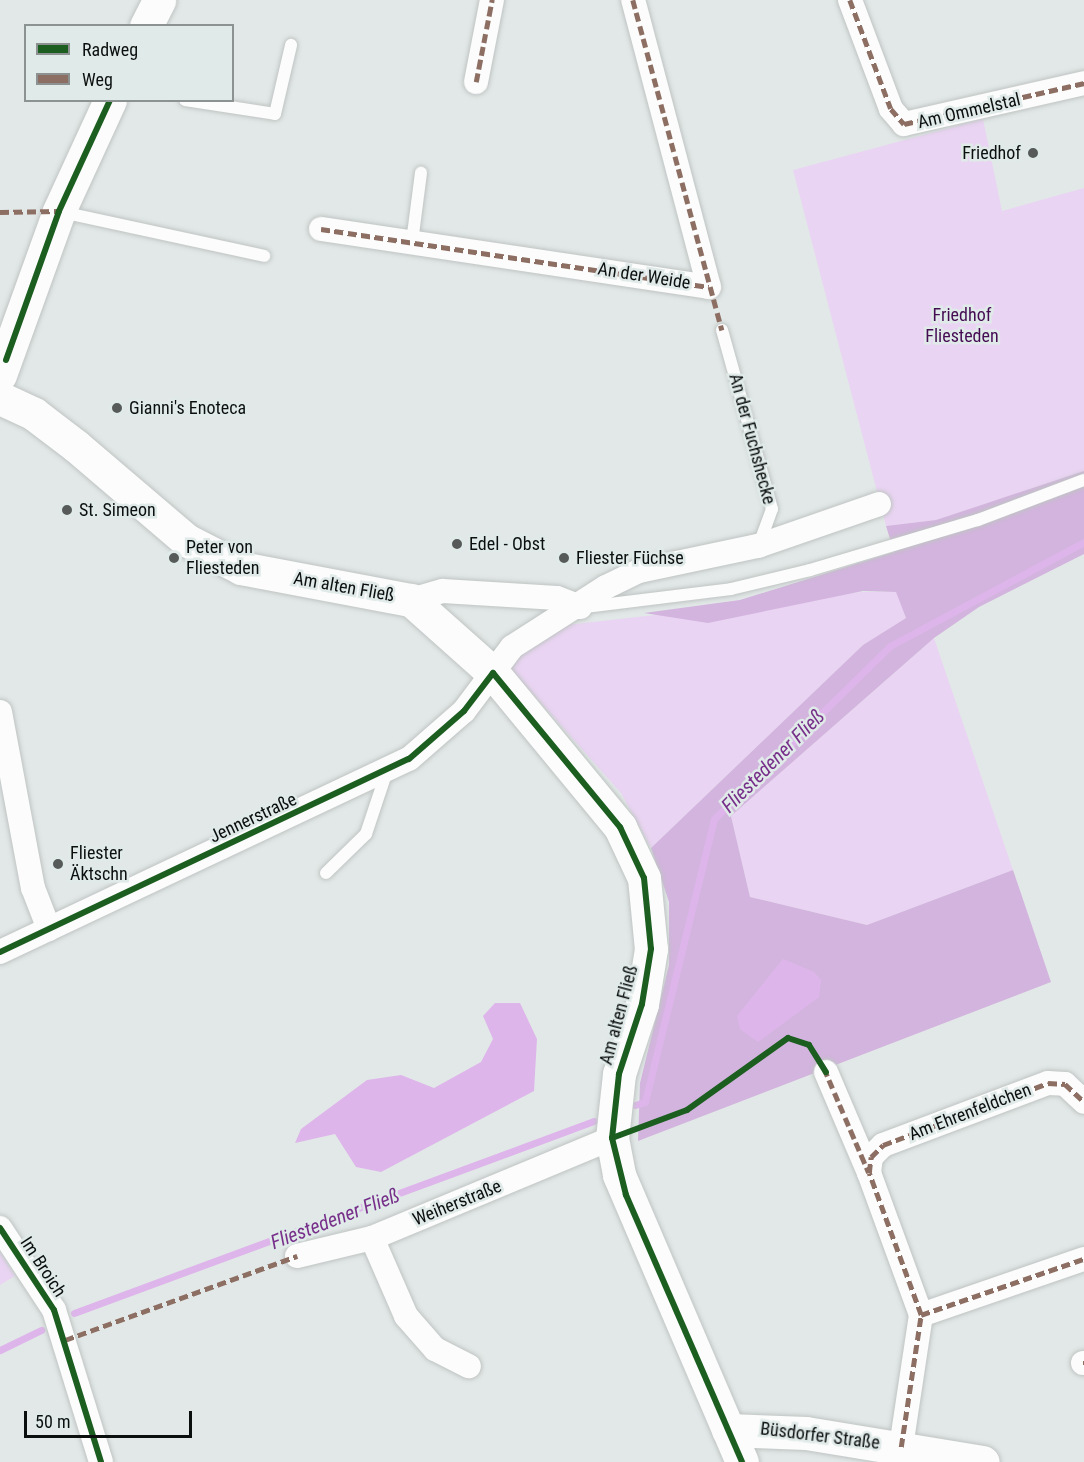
<!DOCTYPE html>
<meta charset="utf-8">
<style>
body{margin:0}
#map{position:relative;width:1084px;height:1462px;overflow:hidden;background:#e2e8e7;font-family:"Roboto Condensed",sans-serif}
div>[style]{position:absolute}
.green>*{inset:0;background:#ead4f3}
.forest>*{inset:0;background:#d3b4de}
.water>*{inset:0;background:#deb5eb}
.stream>*{height:7px;margin:-3.5px;padding:0 3.5px;transform-origin:3.5px;border-radius:3.5px;background:#deb5eb}
.roads{filter:drop-shadow(0 0 2px #bfc4c3) drop-shadow(0 0 2px #bfc4c3)}
.lane>*{height:12px;margin:-6px;padding:0 6px;transform-origin:6px;border-radius:6px;background:#fbfcfb}
.street>*{height:24px;margin:-12px;padding:0 12px;transform-origin:12px;border-radius:12px;background:#fbfcfb}
.secondary>*{height:33px;margin:-16.5px;padding:0 16.5px;transform-origin:16.5px;border-radius:16.5px;background:#fbfcfb}
.quiet>*{height:4.5px;margin-top:-2.25px;transform-origin:0;background:repeating-linear-gradient(90deg,#8d6e63 0 9px,transparent 0 13.5px)}
.cycleway>*{height:6px;margin:-3px;padding:0 3px;transform-origin:3px;border-radius:3px;background:#1b5e20}
.dots>*{width:16px;height:16px;translate:-50% -50%;box-sizing:border-box;border:3px solid #e0eae8;border-radius:50%}
span{translate:-50% -50%;white-space:nowrap;text-align:center;line-height:1.15;-webkit-text-stroke:5px #e0eae8;paint-order:stroke}
.street-label{font-size:18px;color:#0b0f0e}
.poi-label{font-size:18px;color:#0b0f0e}
.right{translate:-100% -50%;text-align:right}
.left{translate:0 -50%;text-align:left}
.park-label{font-size:18px;color:#450c53}
.water-label{font-size:20px;color:#772f8a;font-style:italic}
.legend{position:absolute;left:24px;top:24px;width:210px;height:78px;box-sizing:border-box;background:#e0eae8;border:2px solid #8b9291;margin:0;padding:8px 10px;list-style:none;font-size:18px;color:#0b0f0e}
.legend li{display:flex;align-items:center;gap:12px;height:30px}
.legend b{width:30px;border:2px solid #8b9291}
.scale{position:absolute;left:24px;top:1411px;width:168px;height:27px;box-sizing:border-box;border:3px solid #0b0f0e;border-top:0;padding-left:8px;font-size:18px;line-height:21px;white-space:nowrap;color:#0b0f0e;-webkit-text-stroke:4px #e0eae8;paint-order:stroke}
</style>
<div id="map">
<div class="green">
<i style="clip-path:polygon(983px 119px,1002px 211px,1084px 188px,1084px 471px,936px 520px,886px 526px,793px 170px)"></i>
<i style="clip-path:polygon(861px 592px,897px 592px,906px 618px,863px 645px,651px 848px,621px 793px,506px 664px,566px 625px)"></i>
<i style="clip-path:polygon(934px 638px,1013px 870px,867px 925px,750px 897px,731px 816px)"></i>
<i style="clip-path:polygon(0 1252px,15px 1276px,0 1285px)"></i>
</div>
<div class="forest">
<i style="clip-path:polygon(1084px 471px,1084px 554px,979px 607px,934px 638px,731px 816px,750px 897px,867px 925px,1013px 870px,1051px 982px,638px 1141px,640px 1083px,669px 965px,669px 902px,651px 848px,863px 645px,906px 618px,896px 592px,863px 591px,708px 623px,644px 613px,740px 600px,894px 552px,886px 526px,936px 520px)"></i>
</div>
<div class="water">
<i style="clip-path:polygon(783px 959px,814px 972px,821px 980px,819px 997px,758px 1042px,740px 1029px,737px 1016px)"></i>
<i style="clip-path:polygon(495px 1003px,520px 1003px,537px 1039px,534px 1091px,381px 1172px,356px 1167px,335px 1134px,295px 1143px,301px 1129px,367px 1080px,401px 1075px,434px 1088px,481px 1062px,493px 1039px,483px 1016px)"></i>
</div>
<div class="stream">
<i style="left:635px;top:1105px;width:10px;rotate:-17deg"></i>
<i style="left:645px;top:1102px;width:291px;rotate:-76.3deg"></i>
<i style="left:714px;top:819px;width:247px;rotate:-44.5deg"></i>
<i style="left:890px;top:646px;width:220px;rotate:-28.2deg"></i>
<i style="left:74px;top:1313px;width:554px;rotate:-20.27deg"></i>
<i style="left:0;top:1350px;width:46px;rotate:-26deg"></i>
</div>
<div class="roads">
<div class="lane">
<i style="left:185px;top:100px;width:91px;rotate:8.8deg"></i>
<i style="left:275px;top:114px;width:71px;rotate:-76.9deg"></i>
<i style="left:61px;top:212px;width:208px;rotate:12.2deg"></i>
<i style="left:412px;top:242px;width:70px;rotate:-82.6deg"></i>
<i style="left:722px;top:330px;width:186px;rotate:74.4deg"></i>
<i style="left:772px;top:509px;width:35px;rotate:110deg"></i>
<i style="left:585px;top:607px;width:147px;rotate:-7deg"></i>
<i style="left:731px;top:589px;width:81px;rotate:-13.5deg"></i>
<i style="left:810px;top:570px;width:175px;rotate:-16.6deg"></i>
<i style="left:978px;top:520px;width:113px;rotate:-20.7deg"></i>
<i style="left:326px;top:873px;width:56px;rotate:-44.3deg"></i>
<i style="left:366px;top:834px;width:66px;rotate:-71.6deg"></i>
</div>
<div class="street">
<i style="left:850px;top:0;width:116px;rotate:69.4deg"></i>
<i style="left:891px;top:109px;width:20px;rotate:49deg"></i>
<i style="left:904px;top:124px;width:185px;rotate:-12.8deg"></i>
<i style="left:476px;top:82px;width:84px;rotate:-79deg"></i>
<i style="left:321px;top:229px;width:392px;rotate:8.5deg"></i>
<i style="left:709px;top:287px;width:297px;rotate:-104.8deg"></i>
<i style="left:411px;top:600px;width:33px;rotate:-16deg"></i>
<i style="left:443px;top:591px;width:114px;rotate:3.5deg"></i>
<i style="left:557px;top:598px;width:25px;rotate:21deg"></i>
<i style="left:0;top:712px;width:179px;rotate:79.4deg"></i>
<i style="left:33px;top:888px;width:44px;rotate:68.7deg"></i>
<i style="left:0;top:952px;width:452px;rotate:-25.3deg"></i>
<i style="left:409px;top:759px;width:73px;rotate:-41.1deg"></i>
<i style="left:464px;top:711px;width:80px;rotate:-53.1deg"></i>
<i style="left:512px;top:647px;width:112px;rotate:-32.6deg"></i>
<i style="left:606px;top:587px;width:37px;rotate:-26deg"></i>
<i style="left:639px;top:571px;width:122px;rotate:-11.9deg"></i>
<i style="left:758px;top:546px;width:128px;rotate:-19.1deg"></i>
<i style="left:826px;top:1072px;width:110px;rotate:66.9deg"></i>
<i style="left:0;top:1228px;width:98px;rotate:56.6deg"></i>
<i style="left:54px;top:1310px;width:159px;rotate:72.8deg"></i>
<i style="left:372px;top:1238px;width:85px;rotate:66.4deg"></i>
<i style="left:406px;top:1316px;width:44px;rotate:48.7deg"></i>
<i style="left:435px;top:1349px;width:38px;rotate:27deg"></i>
<i style="left:297px;top:1256px;width:77px;rotate:-13.5deg"></i>
<i style="left:372px;top:1238px;width:260px;rotate:-22.6deg"></i>
<i style="left:921px;top:1315px;width:172px;rotate:-19deg"></i>
<i style="left:1083px;top:1363px;width:1px"></i>
<i style="left:901px;top:1447px;width:134px;rotate:-81.4deg"></i>
<i style="left:921px;top:1315px;width:151px;rotate:-110.1deg"></i>
<i style="left:869px;top:1173px;width:16px;rotate:-83deg"></i>
<i style="left:871px;top:1157px;width:17px;rotate:-45deg"></i>
<i style="left:883px;top:1145px;width:176px;rotate:-20.6deg"></i>
<i style="left:1048px;top:1083px;width:17px;rotate:3deg"></i>
<i style="left:1065px;top:1084px;width:26px;rotate:43deg"></i>
</div>
<div class="secondary">
<i style="left:146px;top:26px;width:29px;rotate:-63deg"></i>
<i style="left:0;top:375px;width:174px;rotate:-70.2deg"></i>
<i style="left:59px;top:211px;width:122px;rotate:-65.3deg"></i>
<i style="left:0;top:398px;width:38px;rotate:25deg"></i>
<i style="left:34px;top:414px;width:53px;rotate:37.3deg"></i>
<i style="left:76px;top:446px;width:145px;rotate:40.5deg"></i>
<i style="left:186px;top:540px;width:62px;rotate:27deg"></i>
<i style="left:241px;top:568px;width:173px;rotate:10.7deg"></i>
<i style="left:411px;top:600px;width:110px;rotate:41.7deg"></i>
<i style="left:493px;top:673px;width:200px;rotate:50.5deg"></i>
<i style="left:620px;top:827px;width:56px;rotate:64.8deg"></i>
<i style="left:644px;top:878px;width:71px;rotate:84.4deg"></i>
<i style="left:651px;top:949px;width:56px;rotate:99.3deg"></i>
<i style="left:642px;top:1004px;width:74px;rotate:108.2deg"></i>
<i style="left:619px;top:1074px;width:64px;rotate:96.2deg"></i>
<i style="left:612px;top:1138px;width:38px;rotate:79deg"></i>
<i style="left:619px;top:1175px;width:312px;rotate:66.8deg"></i>
<i style="left:728px;top:1430px;width:78px;rotate:2.2deg"></i>
<i style="left:806px;top:1433px;width:179px;rotate:9.3deg"></i>
</div>
</div>
<div class="quiet">
<i style="left:633px;top:0;width:342px;rotate:74.9deg"></i>
<i style="left:850px;top:0;width:116px;rotate:69.4deg"></i>
<i style="left:891px;top:109px;width:20px;rotate:49deg"></i>
<i style="left:904px;top:124px;width:185px;rotate:-12.8deg"></i>
<i style="left:476px;top:82px;width:84px;rotate:-79deg"></i>
<i style="left:0;top:212px;width:59px;rotate:-1deg"></i>
<i style="left:321px;top:229px;width:392px;rotate:8.5deg"></i>
<i style="left:824px;top:1068px;width:114px;rotate:66.8deg"></i>
<i style="left:921px;top:1315px;width:172px;rotate:-19deg"></i>
<i style="left:65px;top:1340px;width:247px;rotate:-19.9deg"></i>
<i style="left:1083px;top:1363px;width:1px"></i>
<i style="left:901px;top:1447px;width:134px;rotate:-81.4deg"></i>
<i style="left:921px;top:1315px;width:151px;rotate:-110.1deg"></i>
<i style="left:869px;top:1173px;width:16px;rotate:-83deg"></i>
<i style="left:871px;top:1157px;width:17px;rotate:-45deg"></i>
<i style="left:883px;top:1145px;width:176px;rotate:-20.6deg"></i>
<i style="left:1048px;top:1083px;width:17px;rotate:3deg"></i>
<i style="left:1065px;top:1084px;width:26px;rotate:43deg"></i>
</div>
<div class="cycleway">
<i style="left:6px;top:360px;width:158px;rotate:-70.4deg"></i>
<i style="left:59px;top:211px;width:122px;rotate:-65.3deg"></i>
<i style="left:0;top:952px;width:452px;rotate:-25.3deg"></i>
<i style="left:409px;top:759px;width:73px;rotate:-41.1deg"></i>
<i style="left:464px;top:711px;width:48px;rotate:-52.7deg"></i>
<i style="left:493px;top:673px;width:200px;rotate:50.5deg"></i>
<i style="left:620px;top:827px;width:56px;rotate:64.8deg"></i>
<i style="left:644px;top:878px;width:71px;rotate:84.4deg"></i>
<i style="left:651px;top:949px;width:56px;rotate:99.3deg"></i>
<i style="left:642px;top:1004px;width:74px;rotate:108.2deg"></i>
<i style="left:619px;top:1074px;width:64px;rotate:96.2deg"></i>
<i style="left:612px;top:1138px;width:59px;rotate:76.2deg"></i>
<i style="left:626px;top:1195px;width:291px;rotate:66.5deg"></i>
<i style="left:612px;top:1138px;width:80px;rotate:-20.5deg"></i>
<i style="left:687px;top:1110px;width:124px;rotate:-35.5deg"></i>
<i style="left:788px;top:1038px;width:22px;rotate:18deg"></i>
<i style="left:809px;top:1045px;width:32px;rotate:58deg"></i>
<i style="left:0;top:1228px;width:98px;rotate:56.6deg"></i>
<i style="left:54px;top:1310px;width:159px;rotate:72.8deg"></i>
</div>
<div class="dots">
<i style="left:1033px;top:153px;background:#565b5a"></i>
<i style="left:117px;top:408px;background:#565b5a"></i>
<i style="left:67px;top:510px;background:#565b5a"></i>
<i style="left:457px;top:544px;background:#565b5a"></i>
<i style="left:174px;top:558px;background:#565b5a"></i>
<i style="left:564px;top:558px;background:#565b5a"></i>
<i style="left:58px;top:864px;background:#565b5a"></i>
</div>
<div class="street-label">
<span style="left:969px;top:111px;rotate:-13deg">Am Ommelstal</span>
<span style="left:644px;top:276px;rotate:9deg">An der Weide</span>
<span style="left:752px;top:439px;rotate:75deg">An der Fuchshecke</span>
<span style="left:344px;top:587px;rotate:10deg">Am alten Fließ</span>
<span style="left:253px;top:818px;rotate:-25deg">Jennerstraße</span>
<span style="left:619px;top:1015px;rotate:-75deg">Am alten Fließ</span>
<span style="left:970px;top:1112px;rotate:-21deg">Am Ehrenfeldchen</span>
<span style="left:457px;top:1203px;rotate:-22deg">Weiherstraße</span>
<span style="left:43px;top:1267px;rotate:57deg">Im Broich</span>
<span style="left:820px;top:1436px;rotate:7deg">Büsdorfer Straße</span>
</div>
<div class="poi-label">
<span class="right" style="left:1021px;top:153px">Friedhof</span>
<span class="left" style="left:129px;top:408px">Gianni's Enoteca</span>
<span class="left" style="left:79px;top:510px">St. Simeon</span>
<span class="left" style="left:469px;top:544px">Edel - Obst</span>
<span class="left" style="left:186px;top:558px">Peter von<br>Fliesteden</span>
<span class="left" style="left:576px;top:558px">Fliester Füchse</span>
<span class="left" style="left:70px;top:864px">Fliester<br>Äktschn</span>
</div>
<div class="park-label">
<span style="left:962px;top:326px">Friedhof<br>Fliesteden</span>
</div>
<div class="water-label">
<span style="left:773px;top:761px;rotate:-45deg">Fliestedener Fließ</span>
<span style="left:335px;top:1219px;rotate:-21deg">Fliestedener Fließ</span>
</div>
<ul class="legend">
<li><b style="height:8px;background:#1b5e20"></b>Radweg</li>
<li><b style="height:8px;background:#8d6e63"></b>Weg</li>
</ul>
<div class="scale">50 m</div>
</div>
